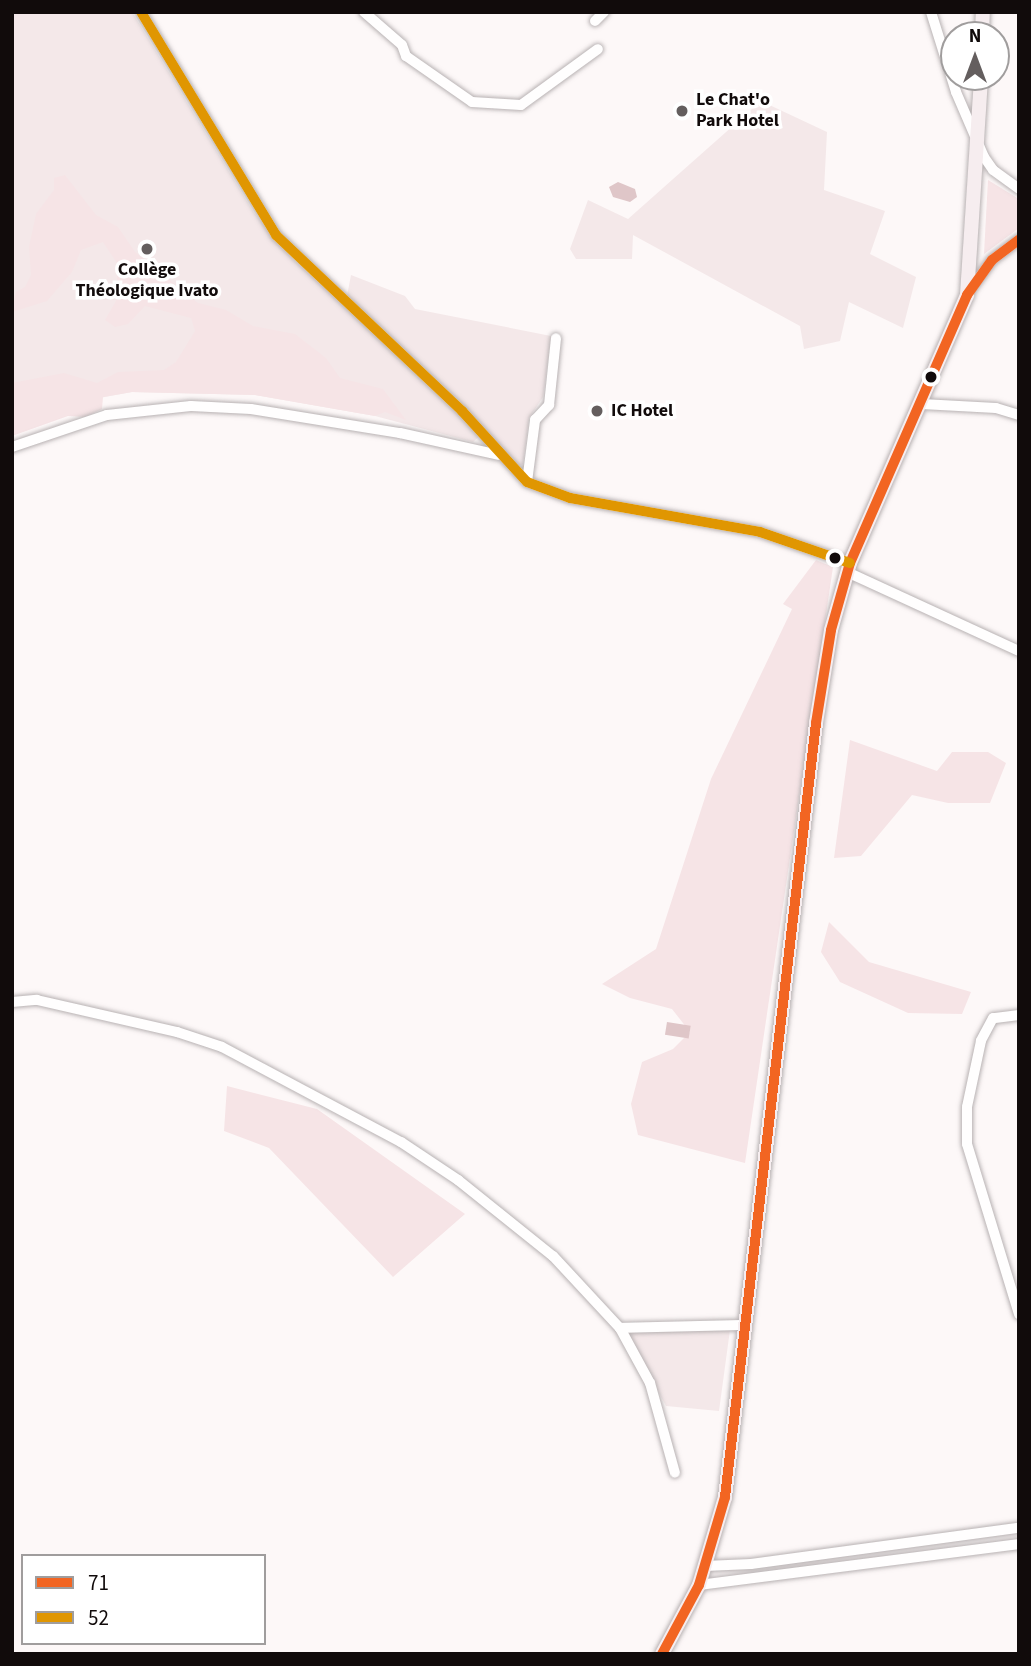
<!DOCTYPE html>
<meta charset="utf-8">
<style>
body{margin:0}
#map{position:relative;width:1031px;height:1666px;overflow:hidden;background:#fdf8f8;font-family:"Source Sans 3",sans-serif}
div>[style]{position:absolute}
.built>*{inset:0;background:#f4e8e9}
.green>*{inset:0;background:#f6e4e6}
.water>*{inset:0;background:#dfc6c8;transform-origin:0 0}
.roads{filter:drop-shadow(0 0 2px #b8b2b3) drop-shadow(0 0 2px #b8b2b3)}
.minor>*{height:10px;margin:-5px;padding:0 5px;transform-origin:5px;border-radius:5px;background:#fffefe}
.major>*{height:14px;margin:-7px;padding:0 7px;transform-origin:7px;border-radius:7px;background:#f6edef}
.bus-1>*{height:10px;margin:-5px;padding:0 5px;transform-origin:5px;border-radius:5px;background:#f26522}
.bus-2>*{height:10px;margin:-5px;padding:0 5px;transform-origin:5px;border-radius:5px;background:#e09601}
.dots>*{width:19px;height:19px;translate:-50% -50%;box-sizing:border-box;border:4px solid #fff;border-radius:50%}
span{translate:-50% -50%;white-space:nowrap;text-align:center;line-height:1.15;-webkit-text-stroke:7px #fff;paint-order:stroke}
.poi-label{font-size:18px;color:#110b0b;font-weight:700}
.left{translate:0 -50%;text-align:left}
.frame{position:absolute;inset:0;border:14px solid #110b0b;pointer-events:none}
.legend{position:absolute;left:21px;top:1554px;width:245px;height:91px;box-sizing:border-box;background:#fff;border:2px solid #a09d9d;margin:0;padding:9px 12px;list-style:none;font-size:21px;color:#110b0b}
.legend li{display:flex;align-items:center;gap:14px;height:35px}
.legend b{width:35px;border:2px solid #a09d9d}
.north{position:absolute;left:940px;top:21px;width:70px;height:70px;box-sizing:border-box;background:#fff;border:2px solid #a09d9d;border-radius:50%;rotate:0deg;font-size:19px;font-weight:700;line-height:28px;text-align:center;color:#110b0b}
.north::after{content:'';display:block;margin:auto;width:24px;height:32px;background:#645e5e;clip-path:polygon(50% 0,100% 100%,50% 72%,0 100%)}
</style>
<div id="map">
<div class="built">
<i style="clip-path:polygon(12px 12px,132px 12px,254px 213px,293px 260px,337px 299px,347px 296px,351px 275px,405px 296px,415px 309px,551px 336px,543px 397px,529px 418px,523px 464px,518px 466px,484px 432px,473px 442px,375px 416px,255px 395px,132px 392px,12px 414px)"></i>
<i style="clip-path:polygon(761px 101px,827px 132px,824px 190px,885px 211px,870px 254px,916px 277px,903px 328px,849px 302px,840px 341px,804px 349px,800px 326px,633px 235px,632px 259px,576px 259px,570px 249px,588px 200px,628px 219px)"></i>
<i style="clip-path:polygon(730px 1330px,719px 1411px,666px 1406px,626px 1332px)"></i>
</div>
<div class="green">
<i style="clip-path:polygon(65px 175px,96px 215px,118px 227px,135px 252px,198px 303px,226px 310px,253px 326px,295px 334px,326px 358px,340px 378px,383px 389px,406px 420px,385px 412px,375px 416px,255px 395px,132px 392px,103px 397px,102px 409px,85px 417px,68px 416px,12px 436px,12px 383px,64px 373px,97px 383px,118px 372px,164px 370px,176px 362px,195px 331px,191px 318px,145px 306px,128px 324px,115px 327px,105px 320px,117px 299px,117px 263px,103px 242px,81px 250px,72px 272px,47px 301px,12px 312px,16px 292px,25px 287px,31px 275px,29px 247px,36px 214px,54px 190px,54px 178px)"></i>
<i style="clip-path:polygon(988px 180px,1019px 199px,1019px 228px,984px 254px)"></i>
<i style="clip-path:polygon(816px 560px,833px 567px,745px 1163px,638px 1135px,631px 1104px,642px 1062px,673px 1049px,690px 1032px,672px 1009px,630px 998px,602px 984px,656px 949px,711px 779px,792px 609px,783px 604px)"></i>
<i style="clip-path:polygon(850px 740px,937px 771px,952px 752px,988px 752px,1006px 763px,990px 803px,948px 803px,912px 795px,861px 856px,834px 858px)"></i>
<i style="clip-path:polygon(829px 922px,869px 962px,971px 992px,962px 1014px,908px 1013px,840px 982px,821px 952px)"></i>
<i style="clip-path:polygon(227px 1086px,317px 1109px,465px 1214px,393px 1277px,269px 1148px,224px 1131px)"></i>
</div>
<div class="water">
<i style="clip-path:polygon(618px 182px,635px 189px,637px 197px,630px 202px,613px 197px,609px 187px)"></i>
<i style="left:667px;top:1022px;width:24px;height:13px;rotate:9deg"></i>
</div>
<div class="roads">
<div class="minor">
<i style="left:141px;top:12px;width:261px;rotate:58.8deg"></i>
<i style="left:276px;top:235px;width:256px;rotate:43.4deg"></i>
<i style="left:462px;top:411px;width:96px;rotate:47.5deg"></i>
<i style="left:527px;top:482px;width:46px;rotate:20.4deg"></i>
<i style="left:570px;top:498px;width:193px;rotate:10.1deg"></i>
<i style="left:760px;top:532px;width:95px;rotate:19deg"></i>
<i style="left:364px;top:12px;width:50px;rotate:41deg"></i>
<i style="left:402px;top:45px;width:12px;rotate:70deg"></i>
<i style="left:406px;top:56px;width:80px;rotate:34.9deg"></i>
<i style="left:472px;top:102px;width:49px;rotate:3.5deg"></i>
<i style="left:521px;top:105px;width:95px;rotate:-36deg"></i>
<i style="left:931px;top:12px;width:84px;rotate:72.6deg"></i>
<i style="left:956px;top:92px;width:71px;rotate:66.7deg"></i>
<i style="left:984px;top:157px;width:16px;rotate:55deg"></i>
<i style="left:993px;top:170px;width:32px;rotate:36deg"></i>
<i style="left:595px;top:21px;width:13px;rotate:-45deg"></i>
<i style="left:968px;top:293px;width:41px;rotate:-54deg"></i>
<i style="left:992px;top:260px;width:34px;rotate:-37deg"></i>
<i style="left:922px;top:404px;width:74px;rotate:3.1deg"></i>
<i style="left:996px;top:408px;width:24px;rotate:17deg"></i>
<i style="left:12px;top:447px;width:100px;rotate:-18.6deg"></i>
<i style="left:107px;top:415px;width:84px;rotate:-6.1deg"></i>
<i style="left:191px;top:406px;width:60px;rotate:2.9deg"></i>
<i style="left:251px;top:409px;width:151px;rotate:9.2deg"></i>
<i style="left:400px;top:433px;width:101px;rotate:12.5deg"></i>
<i style="left:527px;top:482px;width:63px;rotate:-82.6deg"></i>
<i style="left:535px;top:420px;width:21px;rotate:-47deg"></i>
<i style="left:549px;top:405px;width:67px;rotate:-84deg"></i>
<i style="left:847px;top:572px;width:189px;rotate:24.7deg"></i>
<i style="left:12px;top:1002px;width:25px;rotate:-5deg"></i>
<i style="left:37px;top:1000px;width:144px;rotate:12.9deg"></i>
<i style="left:177px;top:1032px;width:47px;rotate:18.4deg"></i>
<i style="left:222px;top:1047px;width:203px;rotate:28deg"></i>
<i style="left:401px;top:1142px;width:69px;rotate:33.7deg"></i>
<i style="left:458px;top:1180px;width:122px;rotate:38.7deg"></i>
<i style="left:553px;top:1256px;width:98px;rotate:47.1deg"></i>
<i style="left:620px;top:1328px;width:63px;rotate:61.4deg"></i>
<i style="left:650px;top:1383px;width:93px;rotate:74.5deg"></i>
<i style="left:1019px;top:1015px;width:26px;rotate:173deg"></i>
<i style="left:993px;top:1018px;width:26px;rotate:118deg"></i>
<i style="left:981px;top:1041px;width:67px;rotate:102deg"></i>
<i style="left:967px;top:1107px;width:37px;rotate:90deg"></i>
<i style="left:967px;top:1144px;width:178px;rotate:73deg"></i>
<i style="left:620px;top:1328px;width:127px;rotate:-1.4deg"></i>
<i style="left:705px;top:1566px;width:46px;rotate:-2.5deg"></i>
<i style="left:751px;top:1564px;width:270px;rotate:-7.7deg"></i>
<i style="left:699px;top:1585px;width:323px;rotate:-7.3deg"></i>
</div>
<div class="major">
<i style="left:982px;top:35px;width:23px;rotate:-88deg"></i>
<i style="left:662px;top:1654px;width:78px;rotate:-61.8deg"></i>
<i style="left:699px;top:1585px;width:92px;rotate:-73.5deg"></i>
<i style="left:725px;top:1497px;width:779px;rotate:-83.29deg"></i>
<i style="left:816px;top:723px;width:94px;rotate:-80.8deg"></i>
<i style="left:831px;top:630px;width:70px;rotate:-74.2deg"></i>
<i style="left:850px;top:563px;width:292px;rotate:-66.4deg"></i>
<i style="left:967px;top:295px;width:218px;rotate:-86.3deg"></i>
</div>
</div>
<div class="bus-1">
<i style="left:662px;top:1654px;width:78px;rotate:-61.8deg"></i>
<i style="left:699px;top:1585px;width:92px;rotate:-73.5deg"></i>
<i style="left:725px;top:1497px;width:779px;rotate:-83.29deg"></i>
<i style="left:816px;top:723px;width:94px;rotate:-80.8deg"></i>
<i style="left:831px;top:630px;width:70px;rotate:-74.2deg"></i>
<i style="left:850px;top:563px;width:292px;rotate:-66.4deg"></i>
<i style="left:967px;top:295px;width:43px;rotate:-54.5deg"></i>
<i style="left:992px;top:260px;width:34px;rotate:-37deg"></i>
</div>
<div class="bus-2">
<i style="left:141px;top:12px;width:261px;rotate:58.8deg"></i>
<i style="left:276px;top:235px;width:256px;rotate:43.4deg"></i>
<i style="left:462px;top:411px;width:96px;rotate:47.5deg"></i>
<i style="left:527px;top:482px;width:46px;rotate:20.4deg"></i>
<i style="left:570px;top:498px;width:193px;rotate:10.1deg"></i>
<i style="left:760px;top:532px;width:95px;rotate:19deg"></i>
</div>
<div class="dots">
<i style="left:682px;top:111px;background:#645e5e"></i>
<i style="left:147px;top:249px;background:#645e5e"></i>
<i style="left:931px;top:377px;background:#110b0b"></i>
<i style="left:597px;top:411px;background:#645e5e"></i>
<i style="left:835px;top:558px;background:#110b0b"></i>
</div>
<div class="poi-label">
<span class="left" style="left:696px;top:111px">Le Chat'o<br>Park Hotel</span>
<span style="left:147px;top:281px">Collège<br>Théologique Ivato</span>
<span class="left" style="left:611px;top:411px">IC Hotel</span>
</div>
<div class="frame"></div>
<ul class="legend">
<li><b style="height:9px;background:#f26522"></b>71</li>
<li><b style="height:9px;background:#e09601"></b>52</li>
</ul>
<div class="north">N</div>
</div>
